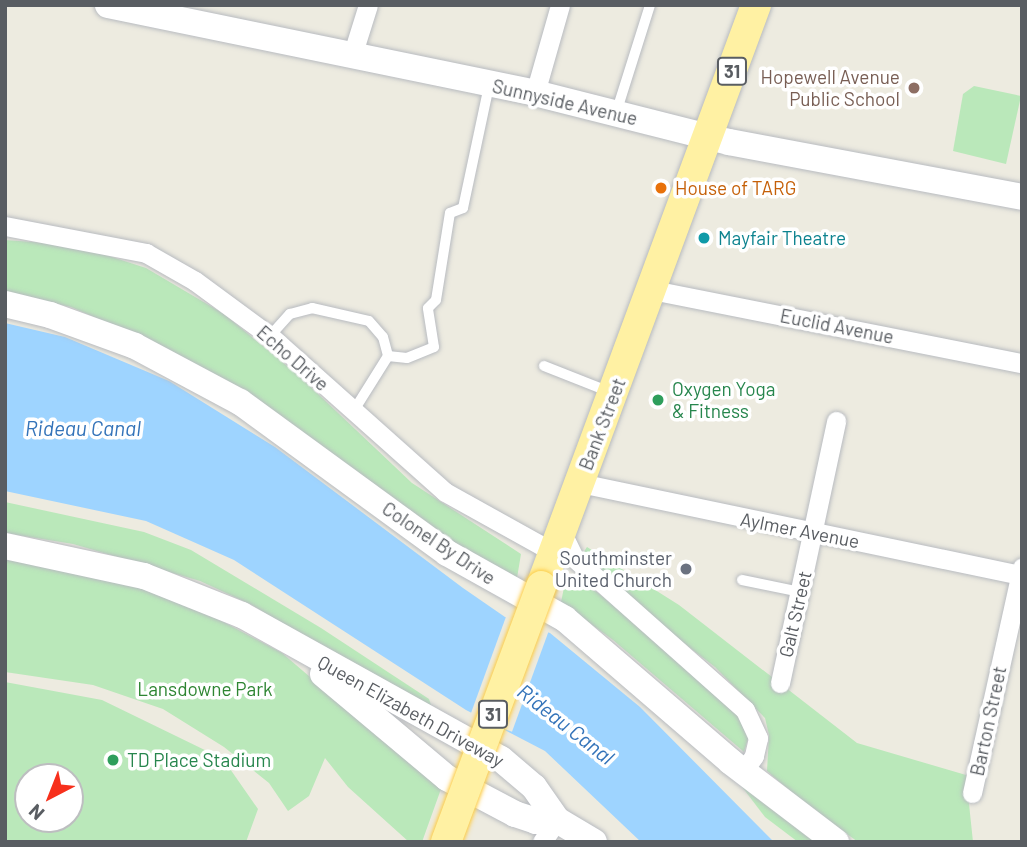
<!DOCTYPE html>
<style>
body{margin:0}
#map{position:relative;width:1027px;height:847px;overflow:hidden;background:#edebe0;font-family:Barlow,sans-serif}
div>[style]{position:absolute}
.green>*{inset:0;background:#bae8ba}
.water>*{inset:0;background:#9ed4ff}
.pier>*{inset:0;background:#edebe0;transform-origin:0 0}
.roads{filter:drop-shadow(0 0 2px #b8bbc0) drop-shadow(0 0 2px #b8bbc0)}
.lane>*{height:10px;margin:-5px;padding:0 5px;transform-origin:5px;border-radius:5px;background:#fff}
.street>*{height:19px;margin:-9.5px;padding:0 9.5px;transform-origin:9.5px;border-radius:9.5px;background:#fff}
.secondary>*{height:26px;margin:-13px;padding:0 13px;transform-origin:13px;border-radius:13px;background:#fff}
.primary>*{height:30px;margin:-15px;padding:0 15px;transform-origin:15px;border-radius:15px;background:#fff1a3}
.bridges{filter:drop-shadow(0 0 2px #fdcd49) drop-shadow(0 0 2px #fdcd49)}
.primary-bridge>*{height:30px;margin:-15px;padding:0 15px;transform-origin:15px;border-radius:15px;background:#fff1a3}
.dots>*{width:19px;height:19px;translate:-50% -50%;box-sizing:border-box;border:4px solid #fff;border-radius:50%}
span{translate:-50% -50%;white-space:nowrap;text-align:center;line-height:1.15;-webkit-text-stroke:7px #fff;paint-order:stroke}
.shield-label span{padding:2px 5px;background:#fff;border:2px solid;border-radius:5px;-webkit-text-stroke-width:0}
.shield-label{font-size:18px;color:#595d62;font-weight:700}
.education-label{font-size:19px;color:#785e54}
.right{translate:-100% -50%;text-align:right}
.street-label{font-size:19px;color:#595d62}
.food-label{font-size:19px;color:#c56008}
.left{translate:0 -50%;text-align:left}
.culture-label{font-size:19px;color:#0d838f}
.leisure-label{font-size:19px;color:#27864d}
.worship-label{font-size:19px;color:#5b616d}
.park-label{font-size:19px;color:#2e8532}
.water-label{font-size:21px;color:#3373b9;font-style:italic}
.frame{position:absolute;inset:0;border:7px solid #595d62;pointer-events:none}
.north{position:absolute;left:14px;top:763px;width:70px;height:70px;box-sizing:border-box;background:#fff;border:2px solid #bdbec0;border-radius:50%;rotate:222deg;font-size:19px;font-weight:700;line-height:28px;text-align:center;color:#595d62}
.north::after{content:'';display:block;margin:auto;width:24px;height:32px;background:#f7301c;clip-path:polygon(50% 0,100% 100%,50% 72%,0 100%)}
</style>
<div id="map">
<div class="green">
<i style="clip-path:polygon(974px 86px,1021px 96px,1006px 164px,953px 151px,963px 94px)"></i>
<i style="clip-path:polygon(5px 240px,75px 245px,146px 268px,224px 314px,298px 375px,412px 483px,521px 554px,517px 578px,464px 552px,158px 345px,71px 307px,5px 293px)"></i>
<i style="clip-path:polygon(5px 502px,144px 532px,191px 550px,321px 628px,429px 699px,432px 708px,340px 659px,252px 605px,200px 581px,73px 544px,5px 533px)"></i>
<i style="clip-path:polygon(587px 547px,679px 605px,857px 743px,966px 775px,973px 842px,858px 842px,803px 802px,767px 771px,769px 735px,765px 718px,715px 667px,655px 621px,583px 553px)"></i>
<i style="clip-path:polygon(5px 558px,87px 572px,188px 603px,282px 653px,441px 789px,422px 842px,409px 842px,348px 787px,325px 758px,309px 796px,288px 811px,269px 783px,224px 747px,163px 709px,93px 685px,5px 672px)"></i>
<i style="clip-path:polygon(566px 578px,597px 592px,735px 707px,748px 739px,744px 752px,613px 640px,561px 602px)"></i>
<i style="clip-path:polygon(evenodd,5px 682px,102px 700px,213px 754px,228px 766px,258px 809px,246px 842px,5px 842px,5px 682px,28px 777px,70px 777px,70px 819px,28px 819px,28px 777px)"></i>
<i style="clip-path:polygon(733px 775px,820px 842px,798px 842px,765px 817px)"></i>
</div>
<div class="water">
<i style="clip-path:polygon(5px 323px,65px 337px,169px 381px,275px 447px,463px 588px,505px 617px,550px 633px,640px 707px,774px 842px,641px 842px,545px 751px,466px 710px,234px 560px,146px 521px,5px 491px)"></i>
</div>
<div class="pier">
<i style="left:507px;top:614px;width:45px;height:109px;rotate:20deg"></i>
</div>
<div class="roads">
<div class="lane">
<i style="left:616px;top:113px;width:113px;rotate:-72.5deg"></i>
<i style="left:270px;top:336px;width:30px;rotate:-48deg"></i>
<i style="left:290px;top:314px;width:23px;rotate:-15deg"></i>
<i style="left:312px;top:308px;width:58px;rotate:12.8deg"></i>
<i style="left:369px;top:321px;width:21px;rotate:49deg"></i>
<i style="left:383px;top:337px;width:20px;rotate:75deg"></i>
<i style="left:388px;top:356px;width:66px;rotate:122deg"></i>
<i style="left:388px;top:356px;width:19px;rotate:6deg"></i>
<i style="left:407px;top:358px;width:29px;rotate:-22deg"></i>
<i style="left:434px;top:347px;width:39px;rotate:-99deg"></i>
<i style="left:428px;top:308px;width:11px;rotate:-45deg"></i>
<i style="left:436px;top:300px;width:88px;rotate:-80.9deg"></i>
<i style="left:450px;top:213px;width:14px;rotate:-21deg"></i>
<i style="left:463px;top:208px;width:125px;rotate:-78deg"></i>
<i style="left:544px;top:366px;width:71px;rotate:21.5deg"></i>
<i style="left:742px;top:580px;width:59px;rotate:11.7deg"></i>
</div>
<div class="street">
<i style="left:352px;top:56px;width:53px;rotate:-72.6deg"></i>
<i style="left:535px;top:93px;width:91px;rotate:-74.1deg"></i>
<i style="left:5px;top:226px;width:144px;rotate:10.8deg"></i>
<i style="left:146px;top:253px;width:56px;rotate:29.7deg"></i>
<i style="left:195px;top:281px;width:93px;rotate:36.3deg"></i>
<i style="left:270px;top:336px;width:234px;rotate:41.7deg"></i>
<i style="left:445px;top:492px;width:124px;rotate:29.1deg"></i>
<i style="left:652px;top:290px;width:377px;rotate:11.2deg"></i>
<i style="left:580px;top:483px;width:451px;rotate:11.8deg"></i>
<i style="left:561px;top:531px;width:30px;rotate:64deg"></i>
<i style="left:574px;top:558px;width:229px;rotate:41.6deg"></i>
<i style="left:745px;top:710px;width:31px;rotate:65deg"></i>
<i style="left:758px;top:738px;width:18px;rotate:103deg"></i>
<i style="left:754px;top:756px;width:19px;rotate:126deg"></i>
<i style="left:780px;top:683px;width:268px;rotate:-77.9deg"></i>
<i style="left:972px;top:793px;width:231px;rotate:-77.5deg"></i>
<i style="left:542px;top:842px;width:27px;rotate:-56deg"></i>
</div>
<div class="secondary">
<i style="left:108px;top:5px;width:436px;rotate:11.6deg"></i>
<i style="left:535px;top:93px;width:200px;rotate:14.2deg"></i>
<i style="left:729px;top:142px;width:298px;rotate:10.6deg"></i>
<i style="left:5px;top:304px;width:46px;rotate:13.7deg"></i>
<i style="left:50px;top:315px;width:90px;rotate:20deg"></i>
<i style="left:135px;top:346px;width:119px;rotate:28.1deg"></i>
<i style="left:240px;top:402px;width:256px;rotate:36.1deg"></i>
<i style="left:447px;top:553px;width:135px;rotate:29.2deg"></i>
<i style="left:565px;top:619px;width:219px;rotate:40.7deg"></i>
<i style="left:731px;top:762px;width:132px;rotate:37.3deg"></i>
<i style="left:5px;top:546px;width:142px;rotate:12.2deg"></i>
<i style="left:144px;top:576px;width:105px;rotate:21.7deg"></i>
<i style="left:242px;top:615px;width:296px;rotate:29.1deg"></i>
<i style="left:501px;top:759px;width:43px;rotate:40.3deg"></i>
<i style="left:534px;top:787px;width:40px;rotate:55.1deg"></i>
<i style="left:557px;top:820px;width:43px;rotate:30.7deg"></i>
<i style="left:323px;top:674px;width:162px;rotate:40deg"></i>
<i style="left:447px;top:778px;width:77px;rotate:27.9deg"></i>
<i style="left:515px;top:814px;width:22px;rotate:18deg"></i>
<i style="left:536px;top:821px;width:21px;rotate:-3deg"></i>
</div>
<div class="primary">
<i style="left:541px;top:586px;width:620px;rotate:-69.69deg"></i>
</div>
</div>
<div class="bridges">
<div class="primary-bridge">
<i style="left:446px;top:842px;width:273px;rotate:-69.6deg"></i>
</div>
</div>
<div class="dots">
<i style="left:914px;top:88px;background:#8d6e63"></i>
<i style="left:661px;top:188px;background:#e8710a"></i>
<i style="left:704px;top:238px;background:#0f9aa8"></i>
<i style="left:658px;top:400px;background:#2e9e5b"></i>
<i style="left:686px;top:569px;background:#6b7280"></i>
<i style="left:113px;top:760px;background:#2e9e5b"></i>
</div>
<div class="shield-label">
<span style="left:732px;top:71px">31</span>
<span style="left:493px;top:714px">31</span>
</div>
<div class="education-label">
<span class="right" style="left:900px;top:88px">Hopewell Avenue<br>Public School</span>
</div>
<div class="street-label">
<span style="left:565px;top:102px;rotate:13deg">Sunnyside Avenue</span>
<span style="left:837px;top:326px;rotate:11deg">Euclid Avenue</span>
<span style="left:293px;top:358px;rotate:41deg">Echo Drive</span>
<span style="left:602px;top:424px;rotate:-69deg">Bank Street</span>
<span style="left:800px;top:530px;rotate:11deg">Aylmer Avenue</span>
<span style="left:439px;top:543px;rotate:34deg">Colonel By Drive</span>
<span style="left:795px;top:614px;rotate:-77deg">Galt Street</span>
<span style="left:411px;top:711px;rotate:29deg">Queen Elizabeth Driveway</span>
<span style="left:988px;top:721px;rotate:-78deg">Barton Street</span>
</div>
<div class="food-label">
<span class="left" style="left:675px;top:188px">House of TARG</span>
</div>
<div class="culture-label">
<span class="left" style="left:718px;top:238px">Mayfair Theatre</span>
</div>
<div class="leisure-label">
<span class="left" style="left:672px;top:400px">Oxygen Yoga<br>&amp; Fitness</span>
<span class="left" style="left:127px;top:760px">TD Place Stadium</span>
</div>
<div class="worship-label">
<span class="right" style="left:672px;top:569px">Southminster<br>United Church</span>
</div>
<div class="park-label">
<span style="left:205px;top:689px">Lansdowne Park</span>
</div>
<div class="water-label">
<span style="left:83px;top:428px">Rideau Canal</span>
<span style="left:566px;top:724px;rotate:38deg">Rideau Canal</span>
</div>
<div class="frame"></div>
<div class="north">N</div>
</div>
